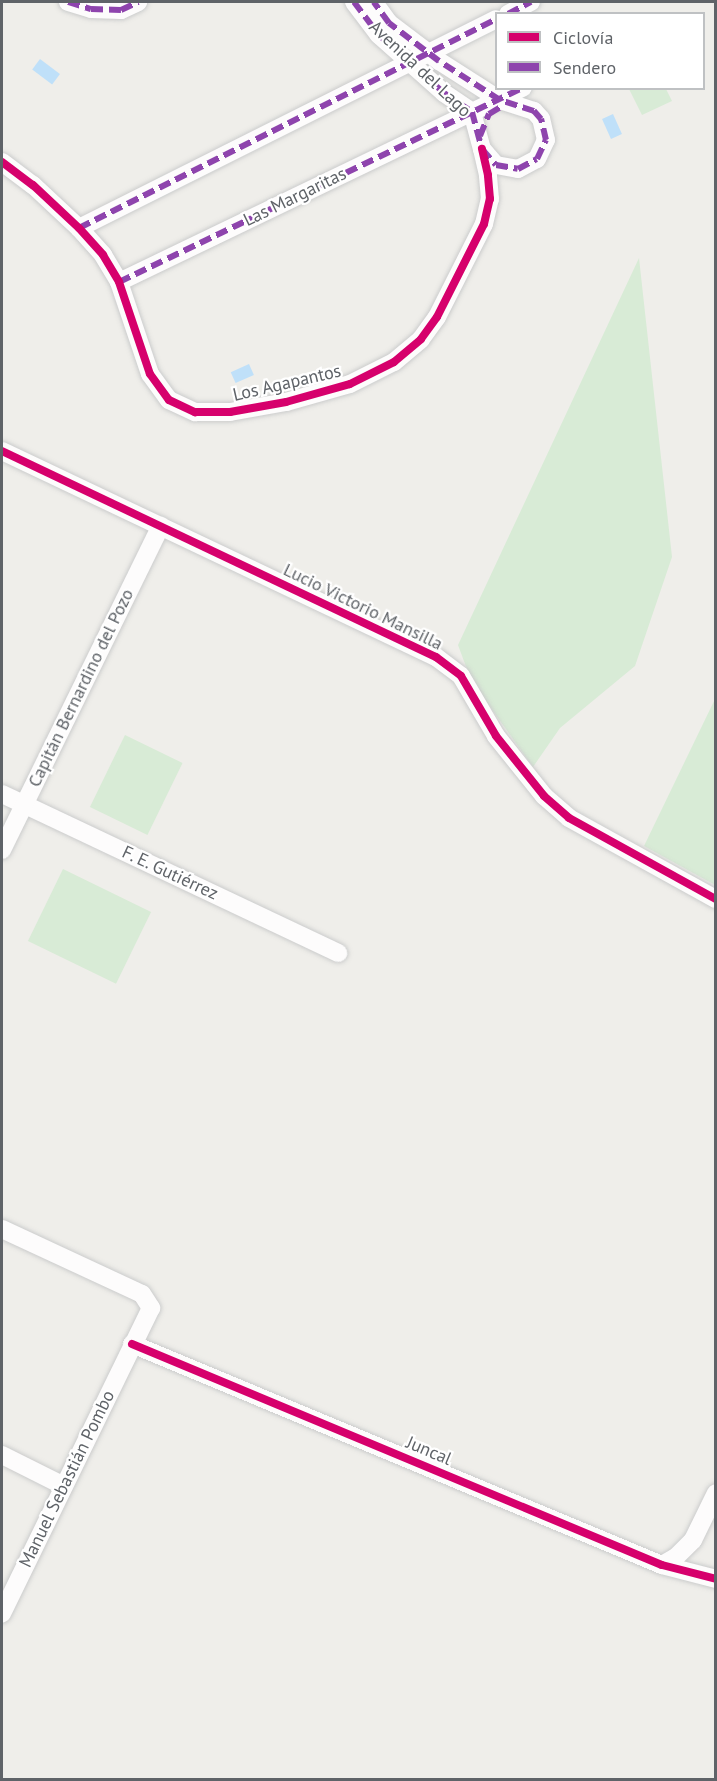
<!DOCTYPE html>
<meta charset="utf-8">
<style>
body{margin:0}
#map{position:relative;width:717px;height:1781px;overflow:hidden;background:#efeeea;font-family:"PT Sans",sans-serif}
div>[style]{position:absolute}
.green>*{inset:0;background:#d8ebd6;transform-origin:0 0}
.water>*{inset:0;background:#bfe0f9;transform-origin:0 0}
.roads{filter:drop-shadow(0 0 2px #cbcccc) drop-shadow(0 0 2px #cbcccc)}
.minor>*{height:18px;margin:-9px;padding:0 9px;transform-origin:9px;border-radius:9px;background:#fdfcfc}
.quiet>*{height:6px;margin-top:-3px;transform-origin:0;background:repeating-linear-gradient(90deg,#8e44ad 0 12px,transparent 0 18px)}
.cycleway>*{height:8px;margin:-4px;padding:0 4px;transform-origin:4px;border-radius:4px;background:#d6006c}
span{translate:-50% -50%;white-space:nowrap;text-align:center;line-height:1.15;-webkit-text-stroke:4.5px #fff;paint-order:stroke}
.street-label{font-size:18px;color:#5f6368}
.frame{position:absolute;inset:0;border:3px solid #5f6368;pointer-events:none}
.legend{position:absolute;left:495px;top:12px;width:210px;height:78px;box-sizing:border-box;background:#fff;border:2px solid #bfc1c3;margin:0;padding:8px 10px;list-style:none;font-size:18px;color:#5f6368}
.legend li{display:flex;align-items:center;gap:12px;height:30px}
.legend b{width:30px;border:2px solid #bfc1c3}
</style>
<div id="map">
<div class="green">
<i style="clip-path:polygon(629px 89px,666px 89px,672px 101px,642px 115px)"></i>
<i style="clip-path:polygon(639px 258px,672px 557px,635px 666px,560px 728px,533px 767px,471px 680px,458px 645px)"></i>
<i style="clip-path:polygon(715px 699px,715px 885px,644px 846px)"></i>
<i style="left:125px;top:735px;width:64px;height:80px;rotate:26deg"></i>
<i style="left:63px;top:869px;width:98px;height:80px;rotate:26deg"></i>
</div>
<div class="water">
<i style="left:40px;top:59px;width:25px;height:13px;rotate:37deg"></i>
<i style="left:613px;top:114px;width:22px;height:12px;rotate:66deg"></i>
<i style="left:249px;top:364px;width:12px;height:20px;rotate:66deg"></i>
</div>
<div class="roads">
<div class="minor">
<i style="left:68px;top:2px;width:24px;rotate:17deg"></i>
<i style="left:91px;top:9px;width:30px;rotate:2deg"></i>
<i style="left:121px;top:10px;width:19px;rotate:-25deg"></i>
<i style="left:354px;top:2px;width:41px;rotate:52.9deg"></i>
<i style="left:379px;top:35px;width:87px;rotate:41.7deg"></i>
<i style="left:444px;top:93px;width:34px;rotate:34deg"></i>
<i style="left:472px;top:112px;width:38px;rotate:75deg"></i>
<i style="left:482px;top:149px;width:21px;rotate:49deg"></i>
<i style="left:496px;top:165px;width:22px;rotate:10deg"></i>
<i style="left:518px;top:169px;width:21px;rotate:-28deg"></i>
<i style="left:537px;top:159px;width:21px;rotate:-65deg"></i>
<i style="left:546px;top:140px;width:22px;rotate:-103deg"></i>
<i style="left:541px;top:119px;width:11px;rotate:-131deg"></i>
<i style="left:534px;top:111px;width:36px;rotate:-162deg"></i>
<i style="left:500px;top:100px;width:72px;rotate:-147.4deg"></i>
<i style="left:439px;top:61px;width:63px;rotate:-142.8deg"></i>
<i style="left:389px;top:23px;width:26px;rotate:-126deg"></i>
<i style="left:508px;top:14px;width:26px;rotate:-28deg"></i>
<i style="left:2px;top:162px;width:39px;rotate:37deg"></i>
<i style="left:33px;top:185px;width:63px;rotate:43.1deg"></i>
<i style="left:79px;top:228px;width:36px;rotate:48deg"></i>
<i style="left:103px;top:255px;width:31px;rotate:59deg"></i>
<i style="left:119px;top:282px;width:97px;rotate:71.4deg"></i>
<i style="left:150px;top:374px;width:32px;rotate:54deg"></i>
<i style="left:169px;top:400px;width:29px;rotate:25deg"></i>
<i style="left:195px;top:412px;width:35px"></i>
<i style="left:230px;top:412px;width:57px;rotate:-10.1deg"></i>
<i style="left:286px;top:402px;width:66px;rotate:-15.7deg"></i>
<i style="left:350px;top:384px;width:49px;rotate:-26.6deg"></i>
<i style="left:394px;top:362px;width:35px;rotate:-40deg"></i>
<i style="left:421px;top:339px;width:27px;rotate:-54deg"></i>
<i style="left:437px;top:317px;width:104px;rotate:-63.2deg"></i>
<i style="left:484px;top:224px;width:26px;rotate:-77deg"></i>
<i style="left:490px;top:199px;width:24px;rotate:-95deg"></i>
<i style="left:488px;top:175px;width:27px;rotate:-103deg"></i>
<i style="left:79px;top:228px;width:466px;rotate:-26.6deg"></i>
<i style="left:119px;top:282px;width:448px;rotate:-25.7deg"></i>
<i style="left:2px;top:451px;width:480px;rotate:25.4deg"></i>
<i style="left:436px;top:657px;width:31px;rotate:37deg"></i>
<i style="left:461px;top:676px;width:69px;rotate:59.7deg"></i>
<i style="left:496px;top:736px;width:77px;rotate:51.3deg"></i>
<i style="left:544px;top:796px;width:33px;rotate:41deg"></i>
<i style="left:569px;top:818px;width:168px;rotate:28.9deg"></i>
<i style="left:2px;top:794px;width:372px;rotate:25.3deg"></i>
<i style="left:2px;top:850px;width:361px;rotate:-63.9deg"></i>
<i style="left:2px;top:1229px;width:154px;rotate:24.9deg"></i>
<i style="left:142px;top:1294px;width:17px;rotate:57deg"></i>
<i style="left:151px;top:1308px;width:340px;rotate:116deg"></i>
<i style="left:132px;top:1344px;width:574px;rotate:22.64deg"></i>
<i style="left:662px;top:1565px;width:56px;rotate:14.5deg"></i>
<i style="left:2px;top:1455px;width:69px;rotate:26.6deg"></i>
<i style="left:662px;top:1565px;width:16px;rotate:-30deg"></i>
<i style="left:676px;top:1557px;width:24px;rotate:-45deg"></i>
<i style="left:693px;top:1540px;width:52px;rotate:-63.9deg"></i>
</div>
</div>
<div class="quiet">
<i style="left:68px;top:2px;width:24px;rotate:17deg"></i>
<i style="left:91px;top:9px;width:30px;rotate:2deg"></i>
<i style="left:121px;top:10px;width:19px;rotate:-25deg"></i>
<i style="left:354px;top:2px;width:41px;rotate:52.9deg"></i>
<i style="left:379px;top:35px;width:87px;rotate:41.7deg"></i>
<i style="left:444px;top:93px;width:34px;rotate:34deg"></i>
<i style="left:472px;top:112px;width:38px;rotate:75deg"></i>
<i style="left:482px;top:149px;width:21px;rotate:49deg"></i>
<i style="left:496px;top:165px;width:22px;rotate:10deg"></i>
<i style="left:518px;top:169px;width:21px;rotate:-28deg"></i>
<i style="left:537px;top:159px;width:21px;rotate:-65deg"></i>
<i style="left:546px;top:140px;width:22px;rotate:-103deg"></i>
<i style="left:541px;top:119px;width:11px;rotate:-131deg"></i>
<i style="left:534px;top:111px;width:36px;rotate:-162deg"></i>
<i style="left:500px;top:100px;width:72px;rotate:-147.4deg"></i>
<i style="left:439px;top:61px;width:63px;rotate:-142.8deg"></i>
<i style="left:389px;top:23px;width:26px;rotate:-126deg"></i>
<i style="left:508px;top:14px;width:26px;rotate:-28deg"></i>
<i style="left:480px;top:136px;width:24px;rotate:-68deg"></i>
<i style="left:489px;top:114px;width:17px;rotate:-31deg"></i>
<i style="left:79px;top:228px;width:466px;rotate:-26.6deg"></i>
<i style="left:119px;top:282px;width:448px;rotate:-25.7deg"></i>
</div>
<div class="cycleway">
<i style="left:2px;top:162px;width:39px;rotate:37deg"></i>
<i style="left:33px;top:185px;width:63px;rotate:43.1deg"></i>
<i style="left:79px;top:228px;width:36px;rotate:48deg"></i>
<i style="left:103px;top:255px;width:31px;rotate:59deg"></i>
<i style="left:119px;top:282px;width:97px;rotate:71.4deg"></i>
<i style="left:150px;top:374px;width:32px;rotate:54deg"></i>
<i style="left:169px;top:400px;width:29px;rotate:25deg"></i>
<i style="left:195px;top:412px;width:35px"></i>
<i style="left:230px;top:412px;width:57px;rotate:-10.1deg"></i>
<i style="left:286px;top:402px;width:66px;rotate:-15.7deg"></i>
<i style="left:350px;top:384px;width:49px;rotate:-26.6deg"></i>
<i style="left:394px;top:362px;width:35px;rotate:-40deg"></i>
<i style="left:421px;top:339px;width:27px;rotate:-54deg"></i>
<i style="left:437px;top:317px;width:104px;rotate:-63.2deg"></i>
<i style="left:484px;top:224px;width:26px;rotate:-77deg"></i>
<i style="left:490px;top:199px;width:24px;rotate:-95deg"></i>
<i style="left:488px;top:175px;width:27px;rotate:-103deg"></i>
<i style="left:2px;top:451px;width:480px;rotate:25.4deg"></i>
<i style="left:436px;top:657px;width:31px;rotate:37deg"></i>
<i style="left:461px;top:676px;width:69px;rotate:59.7deg"></i>
<i style="left:496px;top:736px;width:77px;rotate:51.3deg"></i>
<i style="left:544px;top:796px;width:33px;rotate:41deg"></i>
<i style="left:569px;top:818px;width:168px;rotate:28.9deg"></i>
<i style="left:132px;top:1344px;width:574px;rotate:22.64deg"></i>
<i style="left:662px;top:1565px;width:56px;rotate:14.5deg"></i>
</div>
<div class="street-label">
<span style="left:420px;top:69px;rotate:43deg">Avenida del Lago</span>
<span style="left:295px;top:197px;rotate:-26deg">Las Margaritas</span>
<span style="left:287px;top:383px;rotate:-13deg">Los Agapantos</span>
<span style="left:363px;top:607px;rotate:26deg">Lucio Victorio Mansilla</span>
<span style="left:81px;top:688px;rotate:-64deg">Capitán Bernardino del Pozo</span>
<span style="left:170px;top:873px;rotate:25deg">F. E. Gutiérrez</span>
<span style="left:429px;top:1451px;rotate:23deg">Juncal</span>
<span style="left:67px;top:1479px;rotate:-64deg">Manuel Sebastián Pombo</span>
</div>
<div class="frame"></div>
<ul class="legend">
<li><b style="height:8px;background:#d6006c"></b>Ciclovía</li>
<li><b style="height:8px;background:#8e44ad"></b>Sendero</li>
</ul>
</div>
